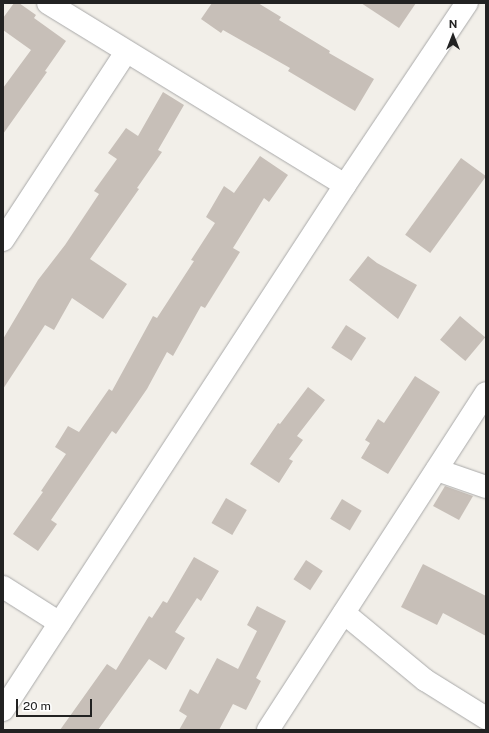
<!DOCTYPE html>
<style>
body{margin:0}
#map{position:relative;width:489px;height:733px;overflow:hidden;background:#f2efe9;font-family:"Public Sans",sans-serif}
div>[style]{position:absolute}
.building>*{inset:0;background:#c7bfb8;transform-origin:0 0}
.roads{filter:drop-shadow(0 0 1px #a9a9a9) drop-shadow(0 0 1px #a9a9a9)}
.minor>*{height:22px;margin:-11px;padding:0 11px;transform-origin:11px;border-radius:11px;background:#fff}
span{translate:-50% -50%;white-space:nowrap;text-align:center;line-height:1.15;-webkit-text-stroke:4px #fff;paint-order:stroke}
.frame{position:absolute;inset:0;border:4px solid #222;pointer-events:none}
.north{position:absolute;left:433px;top:16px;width:40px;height:40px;-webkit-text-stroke:3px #fff;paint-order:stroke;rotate:0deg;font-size:11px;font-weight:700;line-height:16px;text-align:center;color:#222}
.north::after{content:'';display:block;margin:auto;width:14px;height:18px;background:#222;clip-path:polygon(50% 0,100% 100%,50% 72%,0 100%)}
.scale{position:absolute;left:16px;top:699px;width:76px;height:18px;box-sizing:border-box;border:2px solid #222;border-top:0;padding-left:5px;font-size:12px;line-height:14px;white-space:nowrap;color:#222;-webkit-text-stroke:3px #fff;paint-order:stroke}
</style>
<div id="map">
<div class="building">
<i style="clip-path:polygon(14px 3px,19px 3px,36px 15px,34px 18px,66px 41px,45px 71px,47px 72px,3px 134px,3px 88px,31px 50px,3px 30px,3px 18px)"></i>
<i style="clip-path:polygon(212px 3px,258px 3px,281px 17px,279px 20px,330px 51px,329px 53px,374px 79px,355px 111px,288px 71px,290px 68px,223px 30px,221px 33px,201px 19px)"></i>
<i style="clip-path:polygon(361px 3px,416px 3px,399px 28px)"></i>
<i style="clip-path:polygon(163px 92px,184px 105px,158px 150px,162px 152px,137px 188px,139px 189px,90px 259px,127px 284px,103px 319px,72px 298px,54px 330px,45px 325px,3px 389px,3px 339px,38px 280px,65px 245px,99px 194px,94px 191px,117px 159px,108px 153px,126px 128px,138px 136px)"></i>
<i style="clip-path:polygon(260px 156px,288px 175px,269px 202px,264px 198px,233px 248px,240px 252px,205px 308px,201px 306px,173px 356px,167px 352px,147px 389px,116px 434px,112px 431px,51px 520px,57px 524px,38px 551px,13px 534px,43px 492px,41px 491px,66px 454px,55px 447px,68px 426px,79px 432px,109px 389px,112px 391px,153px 316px,157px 318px,194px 261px,191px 260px,215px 223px,206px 217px,224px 186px,234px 193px)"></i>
<i style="left:461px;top:158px;width:31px;height:95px;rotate:36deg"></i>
<i style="clip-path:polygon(368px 256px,377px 263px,417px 285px,398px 319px,349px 280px)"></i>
<i style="left:460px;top:316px;width:33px;height:31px;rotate:40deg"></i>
<i style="left:346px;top:325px;width:24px;height:27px;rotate:33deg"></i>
<i style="clip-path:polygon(415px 376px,440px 392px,388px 474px,361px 458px,370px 443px,365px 440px,378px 419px,384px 423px)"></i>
<i style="clip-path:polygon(308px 387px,325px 400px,297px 436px,303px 440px,289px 459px,293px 461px,279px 483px,250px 464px,278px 423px,280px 424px)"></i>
<i style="clip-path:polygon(445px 486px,473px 496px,459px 520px,433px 506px)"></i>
<i style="left:226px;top:498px;width:24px;height:29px;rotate:30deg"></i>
<i style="left:342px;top:499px;width:23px;height:23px;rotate:31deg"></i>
<i style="clip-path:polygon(194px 557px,219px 571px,201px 601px,197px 598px,175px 632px,185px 638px,166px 670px,149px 659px,98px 730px,60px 730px,107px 664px,116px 670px,149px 616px,152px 618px,163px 601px,167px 603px)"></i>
<i style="left:306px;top:560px;width:20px;height:23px;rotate:33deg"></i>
<i style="clip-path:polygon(423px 564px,486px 596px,486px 636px,443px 613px,437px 625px,401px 607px)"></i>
<i style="clip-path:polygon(257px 606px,286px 621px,256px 678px,261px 681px,246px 710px,233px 704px,219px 730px,179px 730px,187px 716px,179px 711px,190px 689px,198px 694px,217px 658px,238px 669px,257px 631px,247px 625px)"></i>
</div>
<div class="roads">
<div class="minor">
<i style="left:48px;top:3px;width:348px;rotate:31.5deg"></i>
<i style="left:3px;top:240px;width:225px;rotate:-56.8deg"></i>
<i style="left:437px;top:470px;width:52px;rotate:19.1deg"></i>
<i style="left:3px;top:587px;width:67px;rotate:32.3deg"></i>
<i style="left:344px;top:613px;width:105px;rotate:39.6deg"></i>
<i style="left:425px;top:680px;width:72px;rotate:31.9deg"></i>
<i style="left:3px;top:710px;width:627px;rotate:-56.92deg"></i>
<i style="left:345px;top:185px;width:219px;rotate:-56.2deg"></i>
<i style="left:268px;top:730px;width:401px;rotate:-57.1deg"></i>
</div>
</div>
<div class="frame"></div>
<div class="north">N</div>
<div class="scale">20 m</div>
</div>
